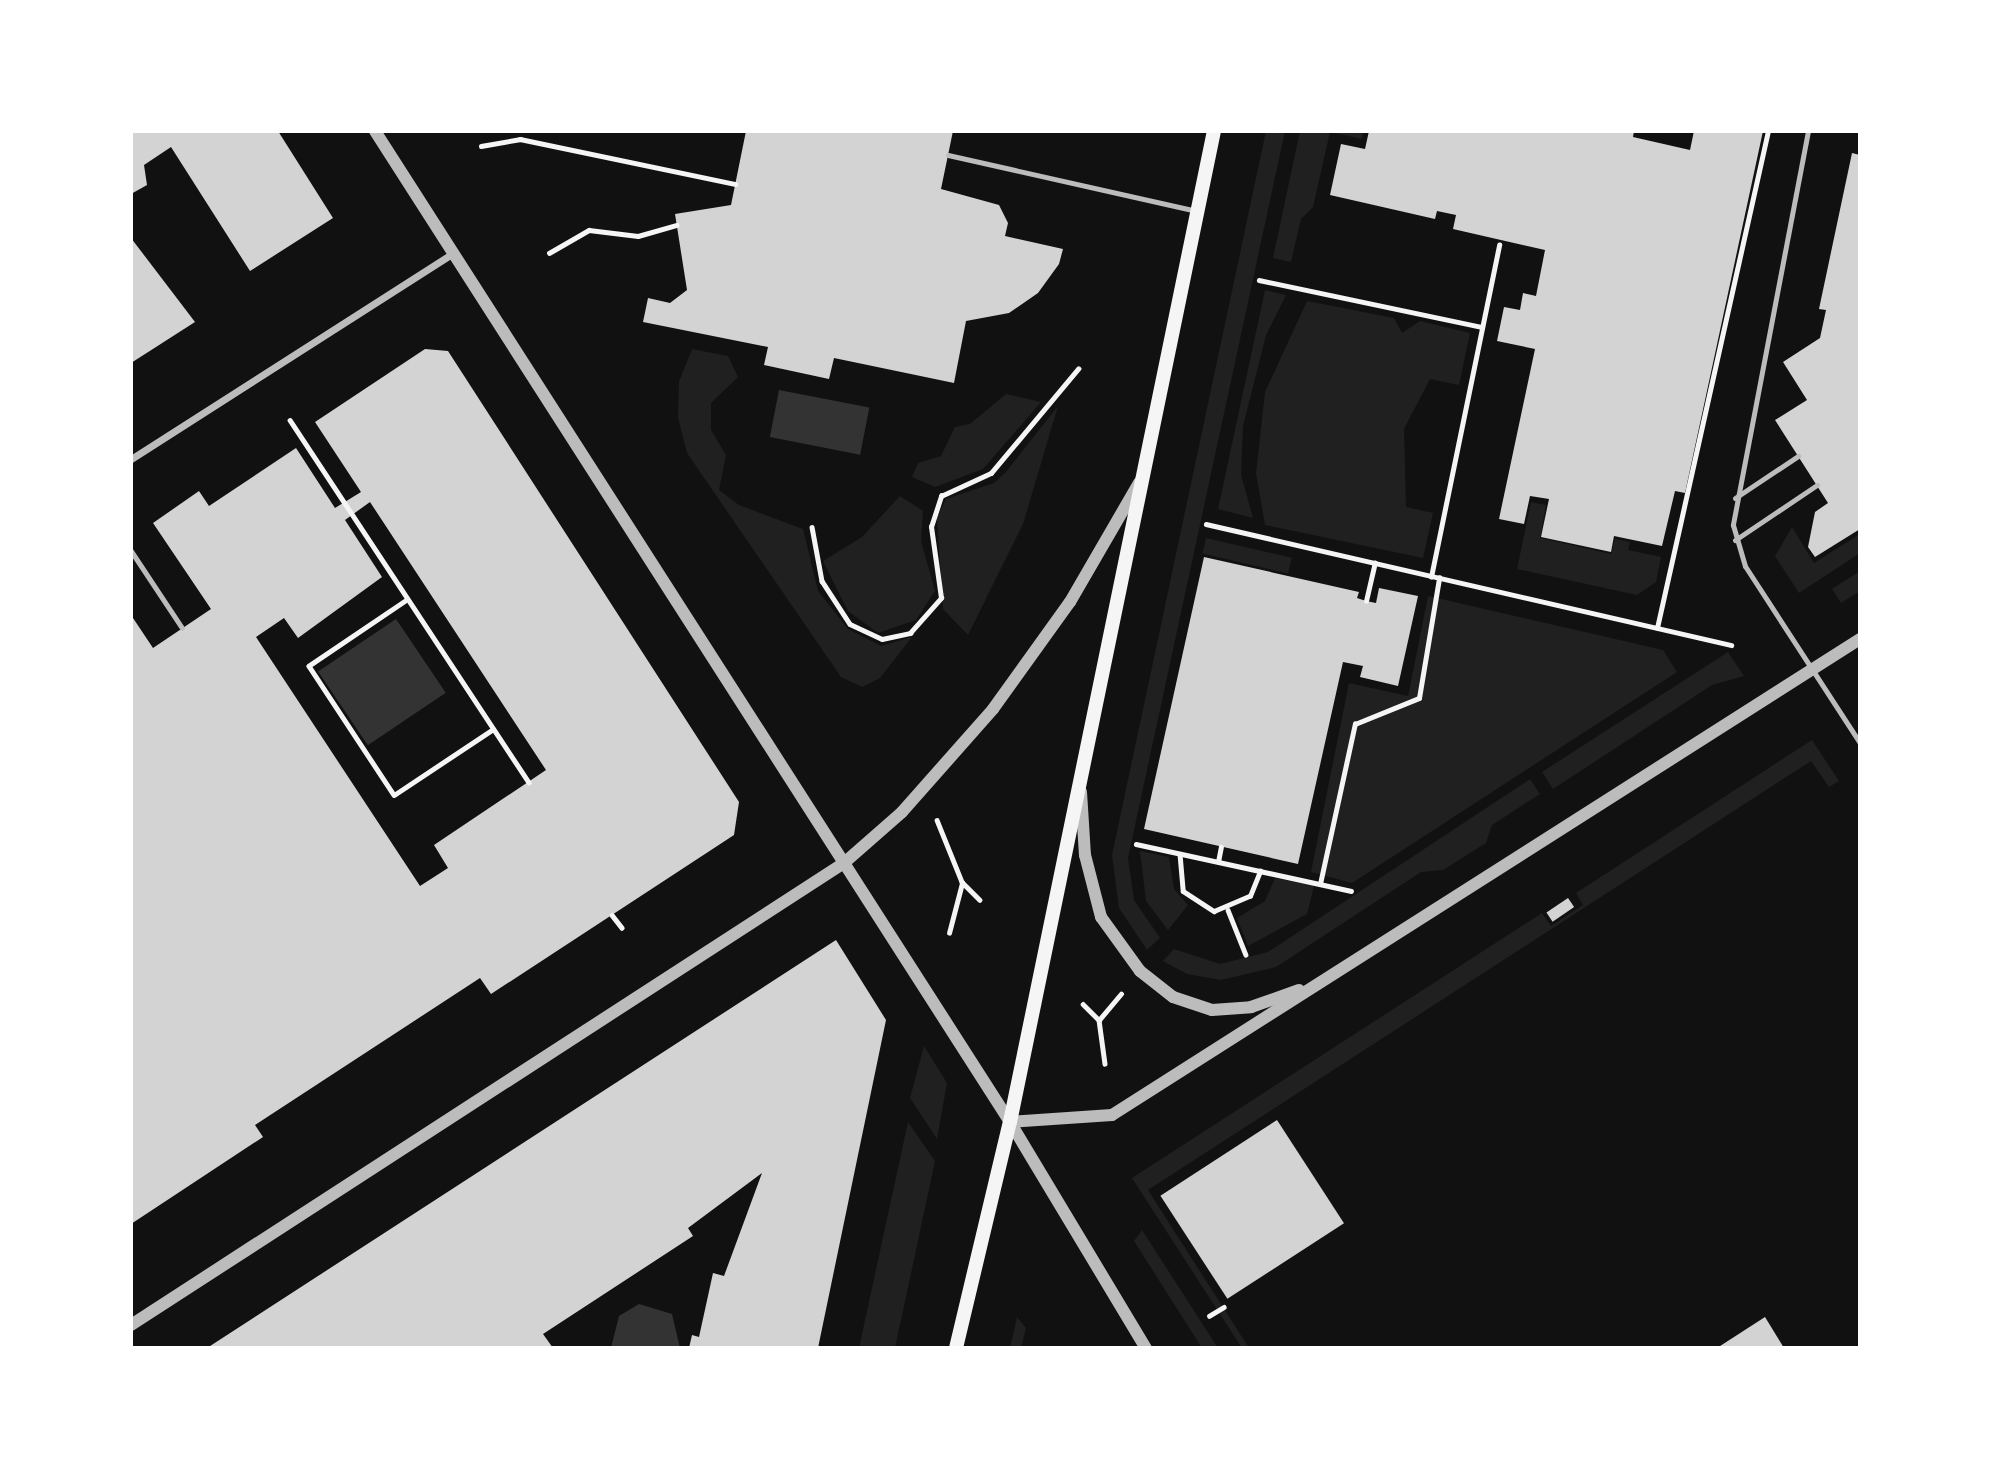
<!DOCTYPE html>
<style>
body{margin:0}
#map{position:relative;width:1991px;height:1479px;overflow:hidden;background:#111;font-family:"Space Grotesk",sans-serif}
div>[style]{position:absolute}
.green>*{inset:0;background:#202020;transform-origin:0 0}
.water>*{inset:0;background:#333;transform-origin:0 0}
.building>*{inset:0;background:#d3d3d3;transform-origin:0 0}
.path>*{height:4.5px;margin:-2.25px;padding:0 2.25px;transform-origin:2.25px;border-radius:2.25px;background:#f5f5f5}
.service>*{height:5px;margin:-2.5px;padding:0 2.5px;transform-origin:2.5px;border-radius:2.5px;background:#bcbcbc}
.minor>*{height:7px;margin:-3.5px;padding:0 3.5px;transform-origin:3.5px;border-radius:3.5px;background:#bcbcbc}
.tertiary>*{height:12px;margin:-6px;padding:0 6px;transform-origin:6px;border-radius:6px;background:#bcbcbc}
.secondary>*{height:14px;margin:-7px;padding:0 7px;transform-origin:7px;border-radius:7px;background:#f5f5f5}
span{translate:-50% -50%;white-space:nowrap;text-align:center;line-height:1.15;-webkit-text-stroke:5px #fff;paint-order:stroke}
.frame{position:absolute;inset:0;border:133px solid #fff;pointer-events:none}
</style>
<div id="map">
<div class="green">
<i style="clip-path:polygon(1266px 131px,1285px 131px,1128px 858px,1134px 900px,1160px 938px,1147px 950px,1119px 908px,1112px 855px)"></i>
<i style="clip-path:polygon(1300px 131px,1363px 131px,1362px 139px,1330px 132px,1313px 207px,1301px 219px,1291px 262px,1273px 258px)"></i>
<i style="clip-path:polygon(1265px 290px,1286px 295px,1266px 335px,1243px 426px,1241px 475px,1253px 518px,1218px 509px)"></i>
<i style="clip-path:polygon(1307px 301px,1394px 318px,1402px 333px,1420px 321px,1470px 333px,1459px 385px,1430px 379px,1404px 429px,1406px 507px,1433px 513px,1423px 558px,1265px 525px,1256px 473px,1265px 392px)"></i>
<i style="clip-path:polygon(692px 349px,728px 356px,738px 377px,711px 403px,711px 430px,726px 455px,719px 490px,739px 505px,803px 529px,818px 591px,848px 629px,881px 646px,912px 637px,880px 678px,862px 687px,841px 677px,687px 453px,678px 417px,679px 382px)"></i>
<i style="clip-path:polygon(1006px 394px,1041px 402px,983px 469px,935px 487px,912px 477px,918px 463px,941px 456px,955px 427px,970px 424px)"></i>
<i style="clip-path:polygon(1058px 406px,1023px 524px,968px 635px,943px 609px,937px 518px,946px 499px,994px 483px,1006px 472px)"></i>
<i style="clip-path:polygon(900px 496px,923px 511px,921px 541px,935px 591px,916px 620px,878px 633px,848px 611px,823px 561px,862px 537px)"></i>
<i style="clip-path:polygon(1531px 502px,1546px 505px,1540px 538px,1611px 554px,1615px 539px,1630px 542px,1628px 550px,1661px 557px,1656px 582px,1637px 595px,1517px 569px)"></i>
<i style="clip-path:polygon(1792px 527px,1814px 563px,1860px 534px,1860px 553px,1799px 593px,1775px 556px)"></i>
<i style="left:1206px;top:538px;width:88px;height:16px;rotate:13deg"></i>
<i style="clip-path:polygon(1860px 571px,1860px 591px,1841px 603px,1832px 589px)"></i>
<i style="clip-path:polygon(1428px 596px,1663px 650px,1677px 672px,1352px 883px,1311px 872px,1349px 683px,1408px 696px)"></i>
<i style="clip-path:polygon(1728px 652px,1744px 676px,1712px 685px,1553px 789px,1542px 772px)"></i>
<i style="clip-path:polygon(1812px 740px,1839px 781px,1829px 787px,1811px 761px,1148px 1190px,1249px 1348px,1242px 1348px,1132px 1178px,1542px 913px,1551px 926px,1583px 905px,1576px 893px)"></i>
<i style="clip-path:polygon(1530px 779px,1540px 794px,1492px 825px,1486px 843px,1443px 870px,1421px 872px,1276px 967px,1221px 980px,1187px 974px,1163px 961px,1174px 949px,1220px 964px,1268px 952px)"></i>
<i style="clip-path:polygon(1140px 851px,1169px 857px,1174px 889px,1188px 905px,1168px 930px,1146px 901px)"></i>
<i style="clip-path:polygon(1275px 878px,1314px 886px,1307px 914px,1248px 946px,1237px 918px,1265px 901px)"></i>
<i style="clip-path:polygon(924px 1046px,947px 1083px,937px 1139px,910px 1098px)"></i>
<i style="clip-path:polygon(908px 1122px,935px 1161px,895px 1348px,859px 1348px)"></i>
<i style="clip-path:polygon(1142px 1230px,1218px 1348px,1202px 1348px,1134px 1241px)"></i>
<i style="clip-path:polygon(1017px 1317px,1026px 1328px,1021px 1348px,1010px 1348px)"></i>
</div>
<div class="water">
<i style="left:779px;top:390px;width:92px;height:48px;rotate:11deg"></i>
<i style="left:396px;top:619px;width:89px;height:94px;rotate:56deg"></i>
<i style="clip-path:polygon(639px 1304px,672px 1314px,680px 1348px,611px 1348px,619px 1316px)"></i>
</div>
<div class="building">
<i style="clip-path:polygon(131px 131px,278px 131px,333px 218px,250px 271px,171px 147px,144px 165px,147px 185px,131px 194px)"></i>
<i style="clip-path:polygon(746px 131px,953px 131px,941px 189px,999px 205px,1008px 223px,1005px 236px,1063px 249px,1059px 264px,1038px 293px,1009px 313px,966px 321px,954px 383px,834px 358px,829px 379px,764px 365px,768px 347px,643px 322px,648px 298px,670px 303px,687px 290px,675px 214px,731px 205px)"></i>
<i style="clip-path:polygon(1369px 131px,1634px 131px,1633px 137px,1690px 150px,1694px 131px,1763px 131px,1685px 493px,1675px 491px,1662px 546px,1614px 536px,1611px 552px,1541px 537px,1549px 499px,1530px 496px,1524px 524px,1499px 519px,1535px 349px,1497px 341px,1504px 307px,1520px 310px,1523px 293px,1536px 296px,1545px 250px,1453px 229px,1456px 215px,1437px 211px,1435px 219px,1330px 195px,1341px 144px,1365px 149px)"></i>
<i style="clip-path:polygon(1852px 153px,1860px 155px,1860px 529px,1815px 557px,1808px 547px,1815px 512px,1828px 503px,1775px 420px,1807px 400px,1783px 362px,1820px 338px,1826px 310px,1819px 309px)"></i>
<i style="clip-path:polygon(131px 238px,195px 322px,131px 363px)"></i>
<i style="clip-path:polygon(evenodd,425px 349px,448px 351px,739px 802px,734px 835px,491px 994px,480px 978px,255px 1125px,263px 1137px,131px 1224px,131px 615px,153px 648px,211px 609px,153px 523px,199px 491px,209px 506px,296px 448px,335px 508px,361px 492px,315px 422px,425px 349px,370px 502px,546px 770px,434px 845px,448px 868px,420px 886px,256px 637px,284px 618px,298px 638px,382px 577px,345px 520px,370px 502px)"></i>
<i style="clip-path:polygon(1204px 557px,1359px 592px,1357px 598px,1366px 601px,1376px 603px,1379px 588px,1418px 596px,1398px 686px,1360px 677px,1363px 666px,1343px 662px,1298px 864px,1144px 829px)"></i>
<i style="left:1568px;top:898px;width:11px;height:26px;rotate:56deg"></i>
<i style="clip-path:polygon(836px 940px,886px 1020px,818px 1348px,689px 1348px,692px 1335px,699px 1337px,713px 1273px,724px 1276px,762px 1173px,688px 1228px,693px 1236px,543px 1334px,553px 1348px,207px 1348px)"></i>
<i style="left:1277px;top:1120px;width:123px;height:139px;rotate:57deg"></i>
<i style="clip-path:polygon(1765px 1317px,1784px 1348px,1717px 1348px)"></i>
</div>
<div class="path">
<i style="left:481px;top:146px;width:40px;rotate:-10deg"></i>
<i style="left:520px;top:139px;width:220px;rotate:11.8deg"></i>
<i style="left:549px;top:253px;width:46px;rotate:-29.9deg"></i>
<i style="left:589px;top:230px;width:49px;rotate:7deg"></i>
<i style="left:638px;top:236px;width:40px;rotate:-16deg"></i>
<i style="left:1259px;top:280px;width:228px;rotate:11.9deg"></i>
<i style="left:290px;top:420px;width:434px;rotate:56.6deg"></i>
<i style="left:1206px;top:524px;width:539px;rotate:12.98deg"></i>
<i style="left:812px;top:527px;width:55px;rotate:79.5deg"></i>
<i style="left:822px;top:581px;width:51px;rotate:56.9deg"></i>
<i style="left:850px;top:624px;width:35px;rotate:25deg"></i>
<i style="left:882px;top:639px;width:29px;rotate:-12deg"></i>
<i style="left:910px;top:633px;width:47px;rotate:-48.5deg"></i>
<i style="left:941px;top:598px;width:72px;rotate:-98deg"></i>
<i style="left:931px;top:527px;width:33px;rotate:-72deg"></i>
<i style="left:941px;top:496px;width:55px;rotate:-24.7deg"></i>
<i style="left:991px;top:473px;width:136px;rotate:-50.1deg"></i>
<i style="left:1431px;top:577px;width:339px;rotate:-78.4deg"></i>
<i style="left:407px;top:600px;width:118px;rotate:146deg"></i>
<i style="left:309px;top:666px;width:154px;rotate:56.6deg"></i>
<i style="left:394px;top:795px;width:118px;rotate:-33.6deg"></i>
<i style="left:1366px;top:601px;width:39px;rotate:-77deg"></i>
<i style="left:1657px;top:628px;width:509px;rotate:-77.41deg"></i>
<i style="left:937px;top:820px;width:67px;rotate:68deg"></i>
<i style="left:962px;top:882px;width:25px;rotate:45deg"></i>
<i style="left:1136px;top:844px;width:220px;rotate:12.3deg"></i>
<i style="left:1180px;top:854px;width:37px;rotate:85deg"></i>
<i style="left:1183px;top:891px;width:37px;rotate:33deg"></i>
<i style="left:1214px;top:911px;width:39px;rotate:-23deg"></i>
<i style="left:1250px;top:896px;width:27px;rotate:-68deg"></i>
<i style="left:1218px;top:862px;width:15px;rotate:-79deg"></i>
<i style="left:1320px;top:884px;width:164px;rotate:-77.7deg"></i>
<i style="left:1355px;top:724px;width:69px;rotate:-22.1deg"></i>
<i style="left:1419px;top:698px;width:122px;rotate:-80.5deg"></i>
<i style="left:1228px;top:910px;width:48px;rotate:68.2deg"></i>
<i style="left:612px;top:915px;width:16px;rotate:52deg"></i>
<i style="left:949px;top:933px;width:52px;rotate:-75.4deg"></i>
<i style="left:1083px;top:1004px;width:23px;rotate:45deg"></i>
<i style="left:1099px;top:1020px;width:44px;rotate:82.2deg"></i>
<i style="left:1099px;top:1020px;width:34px;rotate:-50deg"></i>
<i style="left:1209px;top:1316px;width:17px;rotate:-31deg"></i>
</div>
<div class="service">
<i style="left:1808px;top:131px;width:401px;rotate:100.8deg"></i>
<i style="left:1733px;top:525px;width:43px;rotate:73.7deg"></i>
<i style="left:1745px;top:566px;width:211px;rotate:57deg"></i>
<i style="left:948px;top:155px;width:255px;rotate:12.7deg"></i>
<i style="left:1735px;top:498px;width:76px;rotate:-33.7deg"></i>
<i style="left:1735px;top:540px;width:99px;rotate:-33.9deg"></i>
<i style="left:131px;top:551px;width:92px;rotate:56.5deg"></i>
</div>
<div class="minor">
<i style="left:131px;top:459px;width:382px;rotate:-32.6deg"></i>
</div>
<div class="tertiary">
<i style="left:375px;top:131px;width:1177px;rotate:57.35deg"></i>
<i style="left:1010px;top:1122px;width:264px;rotate:59deg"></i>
<i style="left:1081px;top:792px;width:63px;rotate:86.4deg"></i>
<i style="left:1085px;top:855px;width:64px;rotate:75.5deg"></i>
<i style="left:1101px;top:917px;width:67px;rotate:54.2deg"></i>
<i style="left:1140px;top:971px;width:42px;rotate:38.2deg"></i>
<i style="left:1173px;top:997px;width:41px;rotate:18.4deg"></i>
<i style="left:1212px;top:1010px;width:39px;rotate:-4deg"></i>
<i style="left:1251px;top:1007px;width:51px;rotate:-19.5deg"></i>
<i style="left:1010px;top:1122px;width:102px;rotate:-3.9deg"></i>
<i style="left:1112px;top:1115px;width:887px;rotate:-32.47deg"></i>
<i style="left:131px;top:1325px;width:850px;rotate:-32.94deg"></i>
<i style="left:844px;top:863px;width:77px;rotate:-41.3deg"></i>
<i style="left:902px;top:812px;width:137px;rotate:-48.5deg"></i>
<i style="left:993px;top:709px;width:132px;rotate:-54.3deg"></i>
<i style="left:1070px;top:602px;width:138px;rotate:-59.9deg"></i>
</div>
<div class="secondary">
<i style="left:956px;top:1348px;width:232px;rotate:-76.6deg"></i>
<i style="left:1010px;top:1122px;width:1012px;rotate:-78.37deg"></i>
</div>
<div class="frame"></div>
</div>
